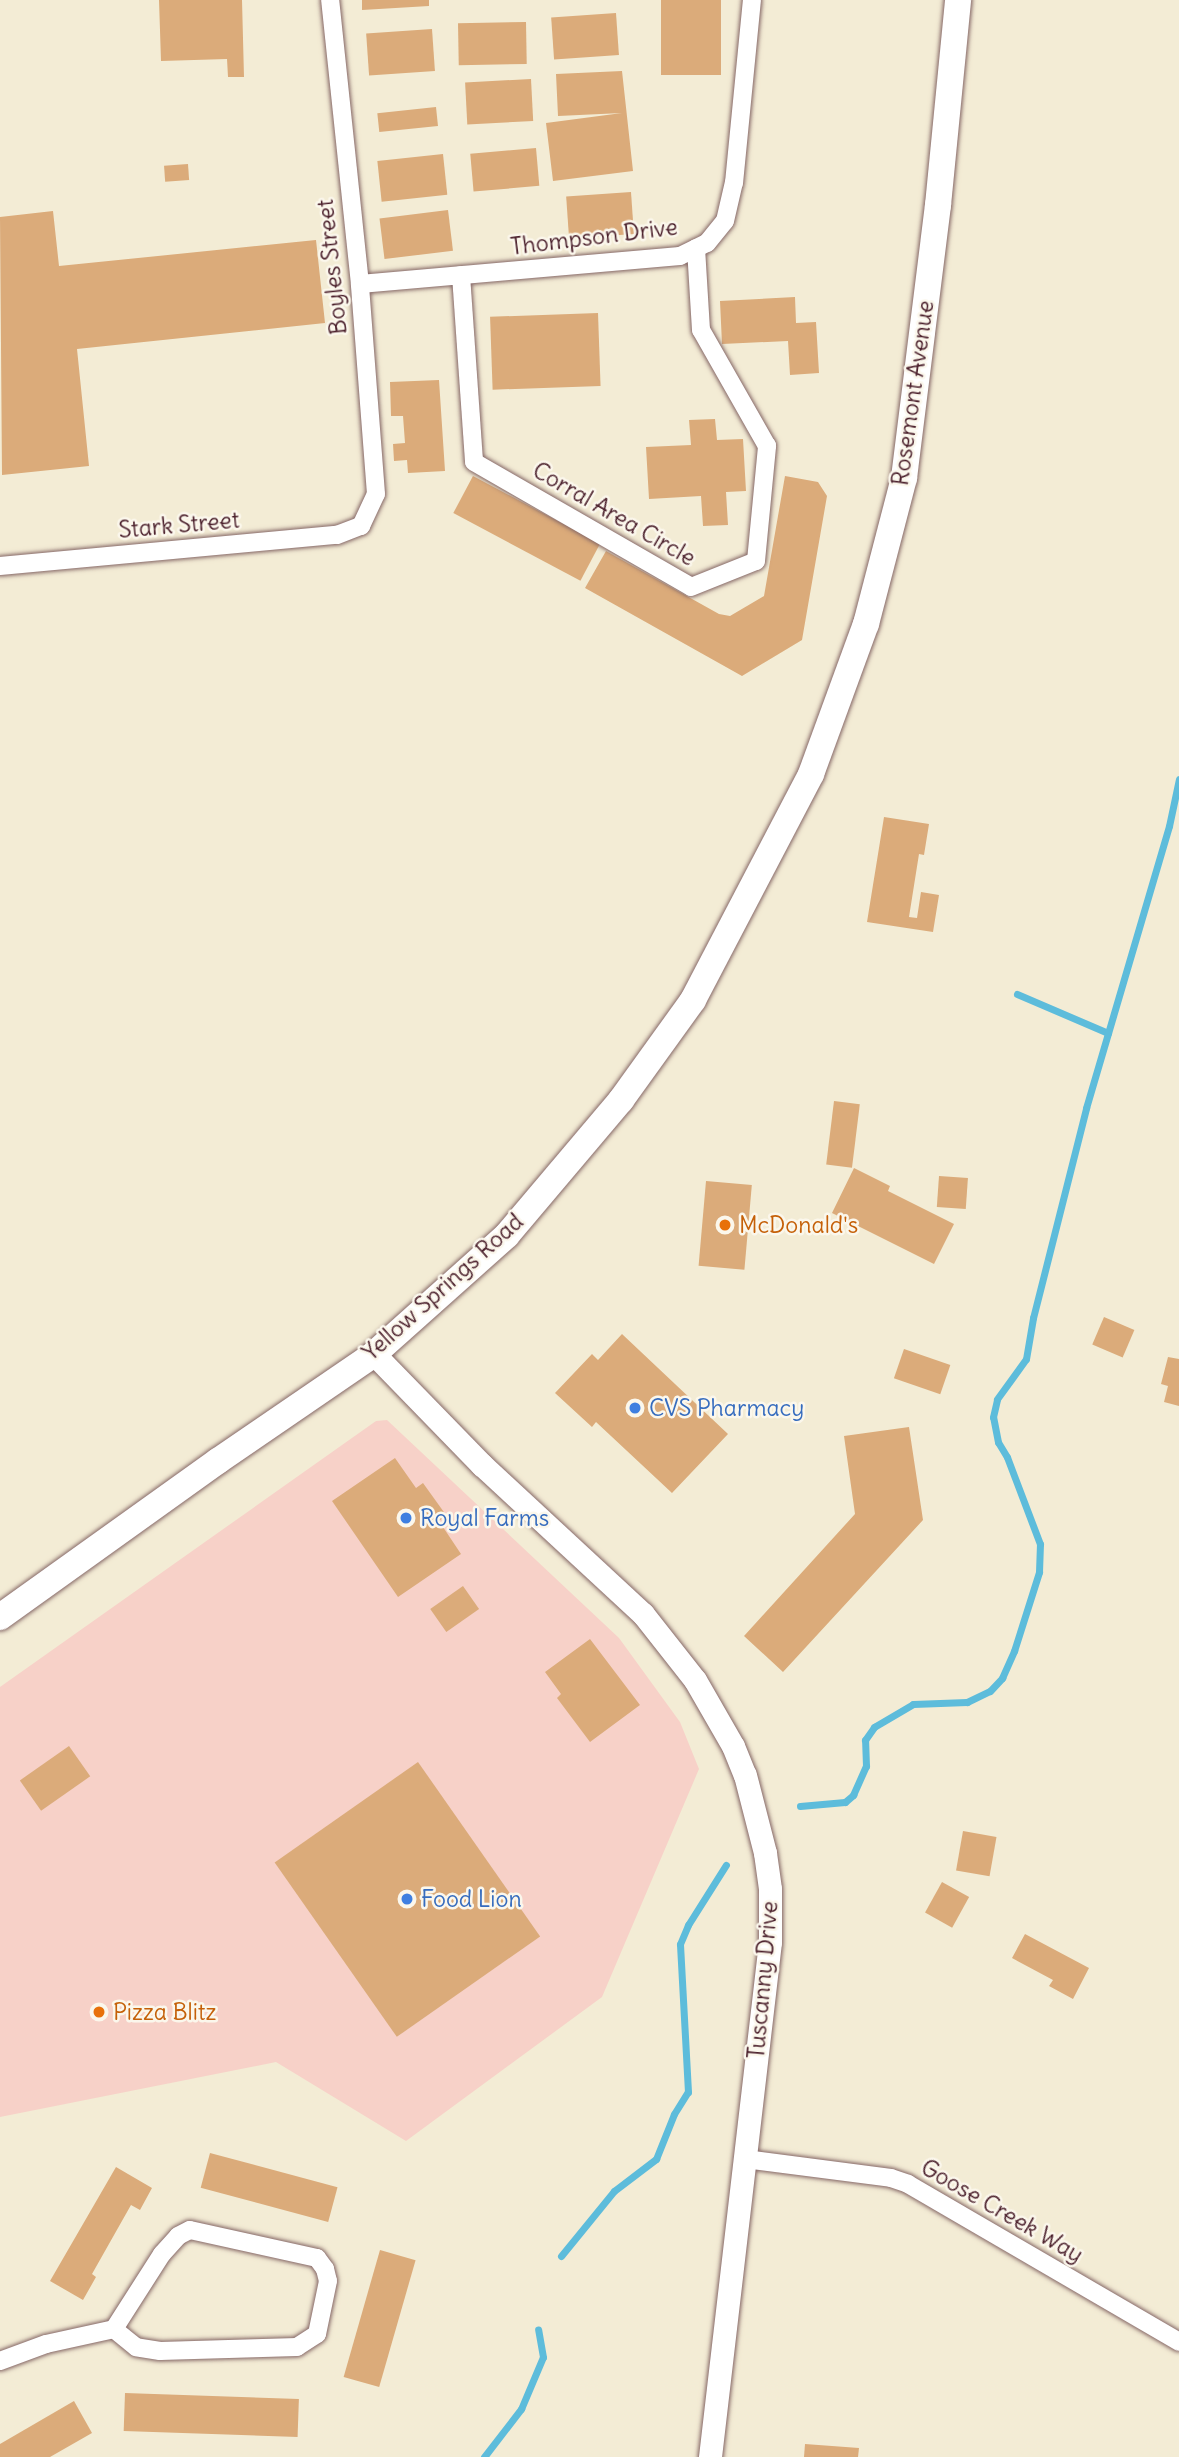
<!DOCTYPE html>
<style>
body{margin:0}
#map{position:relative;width:1179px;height:2457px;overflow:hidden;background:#f3ecd5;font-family:Delius,sans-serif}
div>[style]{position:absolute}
.built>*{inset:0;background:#f7d1c8}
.stream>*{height:7px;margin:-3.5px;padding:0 3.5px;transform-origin:3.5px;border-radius:3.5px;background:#5dbcdb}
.building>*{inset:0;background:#dbab7a;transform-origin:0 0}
.roads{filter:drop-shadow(0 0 2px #856766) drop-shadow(0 0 2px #856766)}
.minor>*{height:18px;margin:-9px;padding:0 9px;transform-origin:9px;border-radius:9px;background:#fff}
.tertiary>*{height:23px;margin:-11.5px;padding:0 11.5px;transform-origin:11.5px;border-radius:11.5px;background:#fff}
.secondary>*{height:26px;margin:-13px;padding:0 13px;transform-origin:13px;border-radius:13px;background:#fff}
.dots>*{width:19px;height:19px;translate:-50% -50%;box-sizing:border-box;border:4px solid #fbf7ec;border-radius:50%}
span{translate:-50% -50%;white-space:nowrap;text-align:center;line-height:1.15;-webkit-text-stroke:5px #fbf7ec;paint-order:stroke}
.street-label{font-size:23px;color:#4a1f2b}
.food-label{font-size:23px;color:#c56008}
.left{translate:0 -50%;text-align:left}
.shop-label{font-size:23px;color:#366cbe}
</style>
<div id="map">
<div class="built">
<i style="clip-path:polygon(387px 1420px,619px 1638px,680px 1722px,699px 1769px,602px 1997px,406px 2141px,276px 2062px,0 2117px,0 1687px,376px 1421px)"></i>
</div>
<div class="stream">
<i style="left:1017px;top:994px;width:99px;rotate:23.2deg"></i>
<i style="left:800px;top:1806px;width:45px;rotate:-5.1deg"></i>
<i style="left:845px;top:1802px;width:11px;rotate:-41deg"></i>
<i style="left:853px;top:1795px;width:32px;rotate:-66deg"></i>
<i style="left:866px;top:1766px;width:26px;rotate:-92deg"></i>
<i style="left:865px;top:1740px;width:16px;rotate:-55deg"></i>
<i style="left:874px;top:1727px;width:45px;rotate:-30.5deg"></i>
<i style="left:913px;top:1704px;width:54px;rotate:-2.1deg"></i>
<i style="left:967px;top:1702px;width:25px;rotate:-26deg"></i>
<i style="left:990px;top:1691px;width:18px;rotate:-47deg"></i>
<i style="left:1002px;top:1678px;width:30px;rotate:-66deg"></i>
<i style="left:1014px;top:1651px;width:83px;rotate:-72.4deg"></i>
<i style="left:1039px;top:1572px;width:28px;rotate:-88deg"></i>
<i style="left:1040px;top:1544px;width:93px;rotate:-110.8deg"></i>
<i style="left:1007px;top:1457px;width:17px;rotate:-121deg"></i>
<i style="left:998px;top:1442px;width:25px;rotate:-101deg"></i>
<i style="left:993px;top:1417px;width:18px;rotate:-77deg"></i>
<i style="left:997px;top:1399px;width:49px;rotate:-54.1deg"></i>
<i style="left:1026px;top:1359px;width:42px;rotate:-80.3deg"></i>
<i style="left:1033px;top:1318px;width:217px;rotate:-75.8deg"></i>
<i style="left:1086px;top:1108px;width:294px;rotate:-73.6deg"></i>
<i style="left:1169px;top:826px;width:48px;rotate:-78deg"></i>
<i style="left:561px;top:2256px;width:84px;rotate:-50.8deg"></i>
<i style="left:614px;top:2191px;width:53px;rotate:-37.3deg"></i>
<i style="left:656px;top:2159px;width:48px;rotate:-68.2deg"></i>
<i style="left:674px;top:2114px;width:26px;rotate:-58deg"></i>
<i style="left:688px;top:2092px;width:148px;rotate:-93.1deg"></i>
<i style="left:680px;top:1944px;width:21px;rotate:-67deg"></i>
<i style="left:688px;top:1925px;width:71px;rotate:-57.7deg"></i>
<i style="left:484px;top:2457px;width:61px;rotate:-52.4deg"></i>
<i style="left:521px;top:2409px;width:56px;rotate:-67.1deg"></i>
<i style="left:543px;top:2357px;width:28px;rotate:-100deg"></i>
</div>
<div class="building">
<i style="clip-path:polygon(159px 0,242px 0,244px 77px,228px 77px,227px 59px,161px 61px)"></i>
<i style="clip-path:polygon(362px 0,429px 0,429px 6px,362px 10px)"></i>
<i style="left:661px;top:0;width:60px;height:75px"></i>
<i style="left:616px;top:13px;width:42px;height:65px;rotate:86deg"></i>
<i style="left:526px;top:22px;width:42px;height:68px;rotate:89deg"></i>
<i style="left:432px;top:29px;width:42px;height:66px;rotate:86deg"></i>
<i style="clip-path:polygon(622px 71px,633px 171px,553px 181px,546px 123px,622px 113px,558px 116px,556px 74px)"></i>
<i style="left:531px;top:79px;width:42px;height:66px;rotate:87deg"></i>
<i style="left:436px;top:107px;width:19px;height:59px;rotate:84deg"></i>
<i style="left:536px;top:148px;width:38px;height:66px;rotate:85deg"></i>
<i style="left:443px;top:154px;width:41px;height:66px;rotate:84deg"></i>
<i style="left:188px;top:164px;width:16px;height:24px;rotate:86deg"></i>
<i style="left:631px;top:192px;width:42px;height:65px;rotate:86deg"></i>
<i style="left:448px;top:210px;width:41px;height:69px;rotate:83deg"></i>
<i style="clip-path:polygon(53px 211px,59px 266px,316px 240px,325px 323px,77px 349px,89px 466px,2px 475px,0 217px)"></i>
<i style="clip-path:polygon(795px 297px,796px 323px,816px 322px,819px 373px,790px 375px,788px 341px,722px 344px,720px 301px)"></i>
<i style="left:598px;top:313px;width:73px;height:108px;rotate:88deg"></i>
<i style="clip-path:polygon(439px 380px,445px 471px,408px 473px,407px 460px,394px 461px,393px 444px,405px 443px,403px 416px,391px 416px,390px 382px)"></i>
<i style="clip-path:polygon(715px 419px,717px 440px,743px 439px,746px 491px,726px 492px,728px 525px,703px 526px,701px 496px,649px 499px,646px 447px,691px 445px,689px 420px)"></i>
<i style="left:473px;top:476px;width:144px;height:42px;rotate:28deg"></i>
<i style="clip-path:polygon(785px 476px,818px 482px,827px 496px,802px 640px,742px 676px,585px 588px,606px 551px,719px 614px,730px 616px,764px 596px)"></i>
<i style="clip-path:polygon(884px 817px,929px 824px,924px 855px,919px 854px,909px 917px,917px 918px,921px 892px,939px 895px,933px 932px,867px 922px)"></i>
<i style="left:834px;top:1101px;width:26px;height:64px;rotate:7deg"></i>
<i style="clip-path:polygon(854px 1168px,890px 1186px,888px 1191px,954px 1224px,934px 1264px,832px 1213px)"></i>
<i style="left:939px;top:1176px;width:29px;height:31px;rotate:4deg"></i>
<i style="left:706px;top:1181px;width:46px;height:85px;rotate:5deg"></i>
<i style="left:1104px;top:1317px;width:33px;height:30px;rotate:23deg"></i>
<i style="clip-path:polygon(622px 1334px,728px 1434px,672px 1493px,596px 1422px,592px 1427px,555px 1393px,592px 1354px,598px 1360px)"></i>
<i style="left:904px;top:1349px;width:49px;height:31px;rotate:19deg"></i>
<i style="clip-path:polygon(1168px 1357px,1179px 1359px,1179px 1406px,1164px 1402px,1168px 1386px,1161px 1384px)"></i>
<i style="clip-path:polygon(909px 1427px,923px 1520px,783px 1672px,744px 1636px,855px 1514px,844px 1436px)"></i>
<i style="clip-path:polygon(395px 1458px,416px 1488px,423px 1483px,446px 1515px,439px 1521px,461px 1554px,398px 1597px,332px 1501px)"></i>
<i style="left:463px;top:1586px;width:28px;height:40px;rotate:55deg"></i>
<i style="clip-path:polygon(590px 1639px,640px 1705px,590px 1742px,557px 1698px,561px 1694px,545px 1672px)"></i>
<i style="left:69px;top:1746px;width:37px;height:60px;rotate:55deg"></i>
<i style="left:418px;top:1762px;width:213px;height:175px;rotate:55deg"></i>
<i style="left:963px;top:1831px;width:34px;height:40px;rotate:10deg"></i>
<i style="left:942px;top:1882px;width:31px;height:35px;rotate:29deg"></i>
<i style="clip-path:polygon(1025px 1934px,1089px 1968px,1073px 1999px,1049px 1986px,1053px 1980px,1012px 1958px)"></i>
<i style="left:210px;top:2153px;width:132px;height:36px;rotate:15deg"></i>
<i style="clip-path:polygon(116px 2167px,152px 2188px,140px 2210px,131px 2205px,92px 2274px,96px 2277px,83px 2300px,50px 2281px)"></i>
<i style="left:380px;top:2250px;width:37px;height:132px;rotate:16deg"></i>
<i style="left:125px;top:2393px;width:174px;height:38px;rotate:2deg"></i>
<i style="clip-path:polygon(74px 2401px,92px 2433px,50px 2457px,0 2457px,0 2444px)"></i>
<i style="clip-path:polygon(805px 2444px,859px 2448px,858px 2457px,804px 2457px)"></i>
</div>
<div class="roads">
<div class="minor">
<i style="left:461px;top:275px;width:187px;rotate:86deg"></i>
<i style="left:474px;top:462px;width:250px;rotate:29.9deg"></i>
<i style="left:691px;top:587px;width:70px;rotate:-21.8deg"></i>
<i style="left:756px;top:561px;width:116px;rotate:-84.5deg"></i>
<i style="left:767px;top:446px;width:133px;rotate:-119.6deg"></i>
<i style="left:701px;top:330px;width:82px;rotate:-93.5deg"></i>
<i style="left:360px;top:284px;width:321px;rotate:-5deg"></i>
<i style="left:680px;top:256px;width:30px;rotate:-26deg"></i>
<i style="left:707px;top:243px;width:28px;rotate:-51deg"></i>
<i style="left:725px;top:221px;width:39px;rotate:-77deg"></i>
<i style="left:734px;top:183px;width:184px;rotate:-84.4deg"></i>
<i style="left:0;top:566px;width:338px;rotate:-5.3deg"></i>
<i style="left:337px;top:535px;width:26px;rotate:-21deg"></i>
<i style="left:361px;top:526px;width:35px;rotate:-65deg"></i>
<i style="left:376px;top:494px;width:211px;rotate:-94.4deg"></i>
<i style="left:360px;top:284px;width:286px;rotate:-96deg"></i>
<i style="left:745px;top:2159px;width:147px;rotate:7.4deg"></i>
<i style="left:891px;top:2178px;width:18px;rotate:19deg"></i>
<i style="left:908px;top:2184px;width:314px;rotate:30.2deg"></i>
<i style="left:0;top:2361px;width:49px;rotate:-20.3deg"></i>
<i style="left:46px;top:2344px;width:70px;rotate:-12.4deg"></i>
<i style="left:114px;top:2329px;width:89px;rotate:-57.4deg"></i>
<i style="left:162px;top:2254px;width:24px;rotate:-48deg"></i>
<i style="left:178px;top:2236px;width:13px;rotate:-27deg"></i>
<i style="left:190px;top:2230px;width:130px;rotate:12.4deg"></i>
<i style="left:317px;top:2258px;width:14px;rotate:54deg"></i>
<i style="left:325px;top:2269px;width:12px;rotate:76deg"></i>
<i style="left:328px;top:2281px;width:54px;rotate:101.7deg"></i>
<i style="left:317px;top:2334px;width:24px;rotate:147deg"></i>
<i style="left:297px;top:2347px;width:137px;rotate:178.3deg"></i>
<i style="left:160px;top:2351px;width:24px;rotate:-171deg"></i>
<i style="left:136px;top:2347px;width:28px;rotate:-141deg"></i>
</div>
<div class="tertiary">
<i style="left:374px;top:1354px;width:155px;rotate:45.8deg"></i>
<i style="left:482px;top:1465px;width:219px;rotate:42.8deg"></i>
<i style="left:643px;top:1614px;width:84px;rotate:51.8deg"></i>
<i style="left:695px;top:1680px;width:76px;rotate:60.1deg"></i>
<i style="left:733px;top:1746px;width:31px;rotate:68deg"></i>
<i style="left:745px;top:1775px;width:81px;rotate:75.6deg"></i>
<i style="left:765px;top:1853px;width:36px;rotate:82deg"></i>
<i style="left:770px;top:1889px;width:53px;rotate:90deg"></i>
<i style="left:770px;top:1942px;width:518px;rotate:96.65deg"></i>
</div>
<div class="secondary">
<i style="left:0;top:1617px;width:268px;rotate:-35.6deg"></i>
<i style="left:218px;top:1461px;width:189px;rotate:-34.4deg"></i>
<i style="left:374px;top:1354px;width:178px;rotate:-41.8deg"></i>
<i style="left:507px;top:1235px;width:177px;rotate:-49.8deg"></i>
<i style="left:621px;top:1100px;width:123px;rotate:-54.2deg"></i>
<i style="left:693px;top:1000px;width:255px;rotate:-62.4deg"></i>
<i style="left:811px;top:774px;width:160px;rotate:-69.9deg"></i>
<i style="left:866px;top:624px;width:151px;rotate:-75.4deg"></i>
<i style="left:904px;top:478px;width:275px;rotate:-82.9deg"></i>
<i style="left:938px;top:205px;width:206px;rotate:-84.4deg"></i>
</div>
</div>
<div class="dots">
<i style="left:725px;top:1225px;background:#e8710a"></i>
<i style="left:635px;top:1408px;background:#3f7fe0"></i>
<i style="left:406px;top:1518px;background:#3f7fe0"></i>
<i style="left:407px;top:1899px;background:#3f7fe0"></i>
<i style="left:99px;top:2012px;background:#e8710a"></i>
</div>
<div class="street-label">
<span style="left:594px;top:237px;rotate:-7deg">Thompson Drive</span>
<span style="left:332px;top:267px;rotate:-96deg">Boyles Street</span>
<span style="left:913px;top:393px;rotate:-82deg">Rosemont Avenue</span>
<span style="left:614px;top:514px;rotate:30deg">Corral Area Circle</span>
<span style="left:179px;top:525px;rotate:-5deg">Stark Street</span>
<span style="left:443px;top:1287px;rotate:-42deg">Yellow Springs Road</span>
<span style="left:763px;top:1980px;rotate:-85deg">Tuscanny Drive</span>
<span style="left:1002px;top:2211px;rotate:30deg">Goose Creek Way</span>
</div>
<div class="food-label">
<span class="left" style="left:739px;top:1225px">McDonald's</span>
<span class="left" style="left:113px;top:2012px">Pizza Blitz</span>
</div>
<div class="shop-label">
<span class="left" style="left:649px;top:1408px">CVS Pharmacy</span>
<span class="left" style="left:420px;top:1518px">Royal Farms</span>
<span class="left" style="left:421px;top:1899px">Food Lion</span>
</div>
</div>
